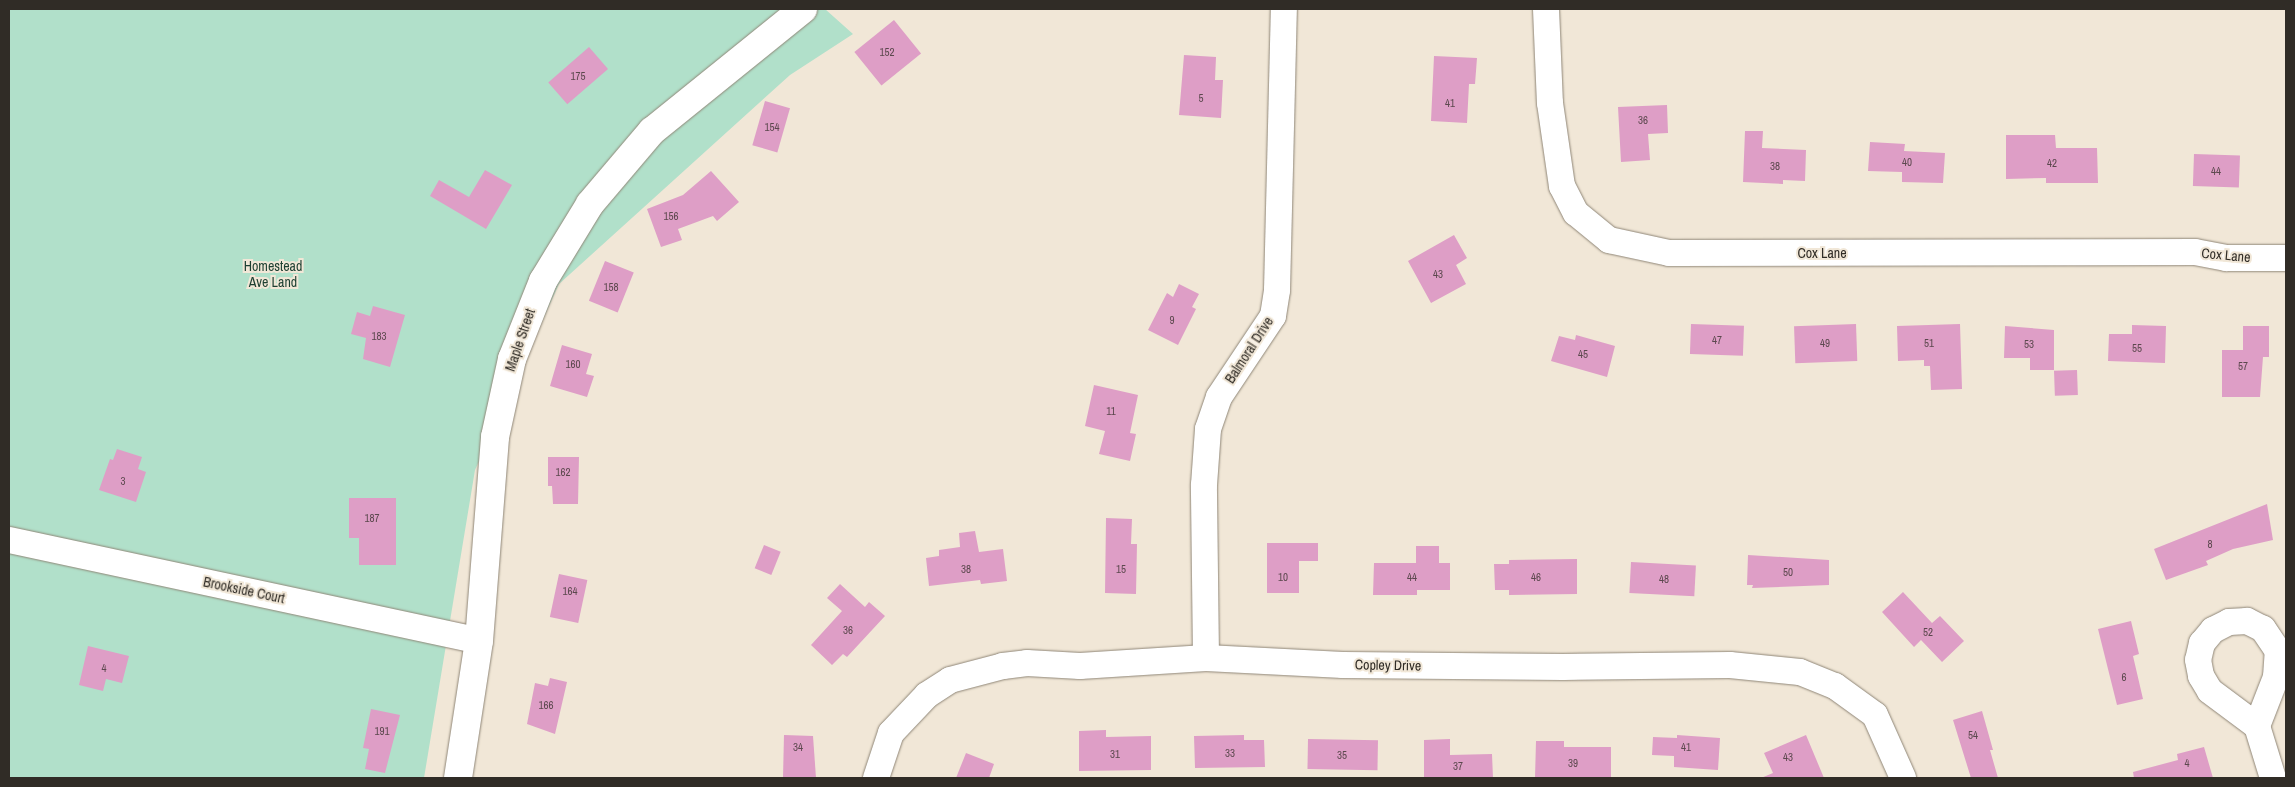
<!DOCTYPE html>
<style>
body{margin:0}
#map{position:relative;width:2295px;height:787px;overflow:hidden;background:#f1e7d7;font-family:"Archivo Narrow",sans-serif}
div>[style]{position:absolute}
.green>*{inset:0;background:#b1e0ca}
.building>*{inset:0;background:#de9ec6;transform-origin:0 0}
.roads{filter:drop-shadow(0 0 1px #8f8677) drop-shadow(0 0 1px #8f8677)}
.minor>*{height:26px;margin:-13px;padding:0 13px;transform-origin:13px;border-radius:13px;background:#fff}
.tertiary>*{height:28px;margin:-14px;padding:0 14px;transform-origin:14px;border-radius:14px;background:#fff}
span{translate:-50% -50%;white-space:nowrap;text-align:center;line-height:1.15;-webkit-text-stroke:4px #f1e7d7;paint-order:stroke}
.number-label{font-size:11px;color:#5c484e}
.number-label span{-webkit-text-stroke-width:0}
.street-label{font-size:14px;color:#302c26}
.park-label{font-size:14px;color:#1c3f31}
.frame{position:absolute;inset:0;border:10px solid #302c26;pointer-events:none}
</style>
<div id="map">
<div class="green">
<i style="clip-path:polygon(9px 9px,825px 9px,853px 34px,790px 75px,559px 284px,475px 470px,424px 778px,9px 778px)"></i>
</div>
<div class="building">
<i style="left:894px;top:20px;width:43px;height:51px;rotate:51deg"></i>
<i style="left:589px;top:47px;width:29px;height:54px;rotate:49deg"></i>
<i style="clip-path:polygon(1184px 55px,1216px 57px,1215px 80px,1223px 80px,1221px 118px,1179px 115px)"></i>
<i style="clip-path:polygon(1434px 56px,1477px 58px,1475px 84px,1469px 84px,1467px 123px,1431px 121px)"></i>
<i style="left:765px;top:101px;width:26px;height:46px;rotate:16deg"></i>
<i style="clip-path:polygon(1667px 105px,1668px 133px,1648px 134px,1650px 160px,1621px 162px,1618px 107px)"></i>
<i style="clip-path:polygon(1745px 131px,1763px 131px,1762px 148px,1806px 150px,1805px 181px,1783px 180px,1783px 184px,1743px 182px)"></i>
<i style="clip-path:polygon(2006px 135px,2055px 135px,2056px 148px,2097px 148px,2098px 183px,2046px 183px,2046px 178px,2006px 179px)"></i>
<i style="clip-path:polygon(1870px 142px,1905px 144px,1904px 151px,1945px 153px,1943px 183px,1902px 182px,1902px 172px,1868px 171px)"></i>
<i style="left:2194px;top:154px;width:46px;height:32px;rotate:2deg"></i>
<i style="clip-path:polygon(485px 170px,512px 185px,486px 229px,430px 196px,439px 180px,469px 197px)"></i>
<i style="clip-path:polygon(711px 171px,739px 202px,717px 221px,713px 216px,678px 229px,682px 240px,661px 247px,647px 209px,683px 195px)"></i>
<i style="clip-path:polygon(1454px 235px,1467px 258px,1456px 265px,1466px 284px,1431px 303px,1408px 261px)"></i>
<i style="left:605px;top:261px;width:31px;height:43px;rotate:22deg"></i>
<i style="clip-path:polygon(1179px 284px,1199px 294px,1192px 307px,1196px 309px,1178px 345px,1148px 330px,1167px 293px,1173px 297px)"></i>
<i style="clip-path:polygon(373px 306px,405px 315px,390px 367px,363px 359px,366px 338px,351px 334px,357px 312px,370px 316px)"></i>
<i style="left:1691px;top:324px;width:53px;height:30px;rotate:2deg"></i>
<i style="left:1856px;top:324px;width:37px;height:62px;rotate:88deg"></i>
<i style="clip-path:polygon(1960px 324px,1962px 389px,1931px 390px,1930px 366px,1924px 366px,1924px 360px,1898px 361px,1897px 326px)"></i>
<i style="clip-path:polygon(2132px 325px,2166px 326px,2165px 363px,2108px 361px,2109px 334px,2132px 334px)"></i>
<i style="clip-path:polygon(2005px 326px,2054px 330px,2054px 370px,2030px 370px,2030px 358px,2004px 358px)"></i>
<i style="clip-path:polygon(2243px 326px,2269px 326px,2269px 357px,2263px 357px,2260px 397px,2222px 397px,2222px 350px,2243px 350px)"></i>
<i style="clip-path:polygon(1576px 335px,1615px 346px,1607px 377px,1551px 361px,1559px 336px,1575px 340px)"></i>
<i style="clip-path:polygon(562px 345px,592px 354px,586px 374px,594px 376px,587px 397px,550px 386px)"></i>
<i style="left:2077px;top:370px;width:25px;height:23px;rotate:88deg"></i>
<i style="clip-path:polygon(1094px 385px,1138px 395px,1130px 433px,1136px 434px,1130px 461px,1099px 454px,1105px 431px,1085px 426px)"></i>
<i style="clip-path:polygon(117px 449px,142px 457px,138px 469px,146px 472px,136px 502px,99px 490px,110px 459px,113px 460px)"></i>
<i style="clip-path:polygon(548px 457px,579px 457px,578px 504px,553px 504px,552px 486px,548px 486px)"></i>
<i style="clip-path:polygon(349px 498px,396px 498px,396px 565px,359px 565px,359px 538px,349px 538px)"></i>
<i style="clip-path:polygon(2267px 504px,2273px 540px,2233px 549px,2206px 561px,2208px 565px,2166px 580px,2154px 549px)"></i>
<i style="clip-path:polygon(1106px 518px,1132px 519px,1131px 544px,1137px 544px,1136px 594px,1105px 593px)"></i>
<i style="clip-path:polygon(975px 531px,979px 552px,1003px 549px,1007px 581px,981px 584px,980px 580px,929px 586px,926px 558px,939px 556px,939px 550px,960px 547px,959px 533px)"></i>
<i style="clip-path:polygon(1267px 543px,1318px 543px,1318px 561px,1299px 561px,1299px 593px,1267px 593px)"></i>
<i style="left:764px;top:545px;width:18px;height:25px;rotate:22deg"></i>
<i style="clip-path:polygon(1416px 546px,1439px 546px,1439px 563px,1450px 563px,1450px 590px,1417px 590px,1417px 595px,1373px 595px,1374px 563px,1416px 563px)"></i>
<i style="clip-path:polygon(1748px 555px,1829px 560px,1829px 585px,1752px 588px,1753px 585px,1747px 585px)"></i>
<i style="clip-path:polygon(1577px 559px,1577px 594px,1509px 595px,1509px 590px,1495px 590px,1494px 564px,1509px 564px,1509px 560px)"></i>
<i style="left:1631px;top:562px;width:65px;height:31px;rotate:3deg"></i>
<i style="left:559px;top:574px;width:29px;height:44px;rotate:12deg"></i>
<i style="clip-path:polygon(840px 584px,865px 607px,869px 602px,885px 616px,847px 657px,843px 654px,832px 665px,811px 645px,842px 611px,827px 598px)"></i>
<i style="clip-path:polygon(1903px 592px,1932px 623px,1940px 616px,1964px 641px,1942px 662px,1921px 640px,1914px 647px,1882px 612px)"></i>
<i style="clip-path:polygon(2131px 621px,2139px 654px,2133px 656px,2143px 699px,2117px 705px,2098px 629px)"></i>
<i style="clip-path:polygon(88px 646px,129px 656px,122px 683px,106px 679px,103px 691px,79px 685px)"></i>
<i style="clip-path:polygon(550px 678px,567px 682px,555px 734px,527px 724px,535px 683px,548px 686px)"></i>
<i style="clip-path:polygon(371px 709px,400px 715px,385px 773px,365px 769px,369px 749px,363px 748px)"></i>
<i style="clip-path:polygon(1982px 711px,1993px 750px,1990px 750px,1998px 778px,1971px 778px,1953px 720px)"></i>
<i style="clip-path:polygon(1106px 730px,1106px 737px,1151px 736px,1151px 770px,1079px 771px,1079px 731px)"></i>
<i style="clip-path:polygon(784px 735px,813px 736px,816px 778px,783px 778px)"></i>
<i style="clip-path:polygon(1244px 735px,1244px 740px,1264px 740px,1265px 767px,1195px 768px,1194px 736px)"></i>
<i style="clip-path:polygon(1677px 735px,1720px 738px,1718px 770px,1674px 767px,1674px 756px,1652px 755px,1653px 737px,1677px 738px)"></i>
<i style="clip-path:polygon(1806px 735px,1824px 778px,1761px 778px,1773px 773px,1764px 753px)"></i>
<i style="left:1308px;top:739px;width:70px;height:30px;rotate:1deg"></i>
<i style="clip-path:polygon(1450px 739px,1450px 755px,1492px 754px,1493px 778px,1424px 778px,1424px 740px)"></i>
<i style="clip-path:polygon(1536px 741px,1564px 741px,1564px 747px,1611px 747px,1611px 778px,1535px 778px)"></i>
<i style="clip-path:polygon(2204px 747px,2213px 778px,2134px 778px,2133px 772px,2178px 760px,2177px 754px)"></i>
<i style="clip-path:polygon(966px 753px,994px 764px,989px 778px,956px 778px)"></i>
</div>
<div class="roads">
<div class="minor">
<i style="left:1546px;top:9px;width:94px;rotate:87.6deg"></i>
<i style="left:1550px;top:103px;width:84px;rotate:81.8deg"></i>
<i style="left:1562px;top:186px;width:30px;rotate:63deg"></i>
<i style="left:1576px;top:213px;width:43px;rotate:39.3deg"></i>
<i style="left:1609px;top:240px;width:61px;rotate:12.2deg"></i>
<i style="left:1669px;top:253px;width:526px;rotate:-0.11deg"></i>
<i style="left:2195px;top:252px;width:32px;rotate:11deg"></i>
<i style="left:2226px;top:258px;width:60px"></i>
<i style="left:9px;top:540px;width:481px;rotate:12.1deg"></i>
<i style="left:1206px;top:658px;width:173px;rotate:-90.7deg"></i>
<i style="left:1204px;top:485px;width:56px;rotate:-85.9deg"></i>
<i style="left:1208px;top:429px;width:34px;rotate:-71deg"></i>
<i style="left:1219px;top:397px;width:97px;rotate:-56.3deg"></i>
<i style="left:1273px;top:316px;width:26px;rotate:-81deg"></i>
<i style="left:1277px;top:290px;width:281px;rotate:-88.6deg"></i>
<i style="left:2257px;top:726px;width:53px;rotate:-68.8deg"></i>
<i style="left:2276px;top:677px;width:26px;rotate:-86deg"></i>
<i style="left:2278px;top:651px;width:27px;rotate:-124deg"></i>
<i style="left:2263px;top:629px;width:18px;rotate:-153deg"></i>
<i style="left:2247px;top:621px;width:18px;rotate:177deg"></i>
<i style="left:2229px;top:622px;width:18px;rotate:153deg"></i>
<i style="left:2213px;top:630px;width:17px;rotate:130deg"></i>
<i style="left:2202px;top:643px;width:17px;rotate:103deg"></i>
<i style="left:2198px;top:660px;width:16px;rotate:79deg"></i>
<i style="left:2201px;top:676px;width:17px;rotate:59deg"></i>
<i style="left:2210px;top:691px;width:59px;rotate:36.7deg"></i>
<i style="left:2257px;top:726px;width:54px;rotate:72.9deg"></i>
<i style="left:876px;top:778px;width:47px;rotate:-71.6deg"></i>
<i style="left:891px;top:733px;width:52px;rotate:-46.5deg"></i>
<i style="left:927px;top:695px;width:27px;rotate:-33deg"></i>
<i style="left:950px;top:680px;width:55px;rotate:-14.8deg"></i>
<i style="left:1003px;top:666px;width:24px;rotate:-7deg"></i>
<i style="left:1027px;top:663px;width:53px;rotate:3.2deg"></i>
<i style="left:1080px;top:666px;width:126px;rotate:-3.6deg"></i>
<i style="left:1206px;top:658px;width:137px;rotate:2.9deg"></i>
<i style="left:1343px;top:665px;width:220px;rotate:0.5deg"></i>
<i style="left:1563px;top:667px;width:167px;rotate:-0.7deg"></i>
<i style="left:1730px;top:665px;width:70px;rotate:5.7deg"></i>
<i style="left:1800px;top:672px;width:38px;rotate:22deg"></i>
<i style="left:1835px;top:686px;width:49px;rotate:35.9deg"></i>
<i style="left:1875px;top:715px;width:69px;rotate:66deg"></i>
</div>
<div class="tertiary">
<i style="left:458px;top:778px;width:139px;rotate:-81.3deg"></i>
<i style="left:479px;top:641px;width:205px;rotate:-85.5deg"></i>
<i style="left:495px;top:437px;width:80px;rotate:-77.7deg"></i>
<i style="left:512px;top:359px;width:84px;rotate:-68.3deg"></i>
<i style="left:543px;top:281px;width:90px;rotate:-58.6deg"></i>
<i style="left:590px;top:204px;width:96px;rotate:-49.7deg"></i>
<i style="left:652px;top:131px;width:194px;rotate:-38.9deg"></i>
</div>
</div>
<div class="number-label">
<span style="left:887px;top:52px">152</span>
<span style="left:578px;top:76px">175</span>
<span style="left:1201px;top:98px">5</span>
<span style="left:1450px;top:103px">41</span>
<span style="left:1643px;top:120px">36</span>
<span style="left:772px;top:127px">154</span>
<span style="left:1907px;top:162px">40</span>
<span style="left:2052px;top:163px">42</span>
<span style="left:1775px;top:166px">38</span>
<span style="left:2216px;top:171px">44</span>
<span style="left:671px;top:216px">156</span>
<span style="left:1438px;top:274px">43</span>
<span style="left:611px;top:287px">158</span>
<span style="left:1172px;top:320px">9</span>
<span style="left:379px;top:336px">183</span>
<span style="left:1717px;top:340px">47</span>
<span style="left:1825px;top:343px">49</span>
<span style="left:1929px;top:343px">51</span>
<span style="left:2029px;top:344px">53</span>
<span style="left:2137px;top:348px">55</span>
<span style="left:1583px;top:354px">45</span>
<span style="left:573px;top:364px">160</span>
<span style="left:2243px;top:366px">57</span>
<span style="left:1111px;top:411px">11</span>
<span style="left:563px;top:472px">162</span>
<span style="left:123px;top:481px">3</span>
<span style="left:372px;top:518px">187</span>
<span style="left:2210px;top:544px">8</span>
<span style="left:966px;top:569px">38</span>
<span style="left:1121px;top:569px">15</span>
<span style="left:1788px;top:572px">50</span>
<span style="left:1283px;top:577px">10</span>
<span style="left:1412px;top:577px">44</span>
<span style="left:1536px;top:577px">46</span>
<span style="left:1664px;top:579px">48</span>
<span style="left:570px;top:591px">164</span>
<span style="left:848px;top:630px">36</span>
<span style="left:1928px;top:632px">52</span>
<span style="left:104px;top:668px">4</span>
<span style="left:2124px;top:677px">6</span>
<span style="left:546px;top:705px">166</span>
<span style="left:382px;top:731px">191</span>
<span style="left:1973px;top:735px">54</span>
<span style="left:798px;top:747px">34</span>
<span style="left:1686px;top:747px">41</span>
<span style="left:1230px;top:753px">33</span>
<span style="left:1115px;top:754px">31</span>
<span style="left:1342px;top:755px">35</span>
<span style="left:1788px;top:757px">43</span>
<span style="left:1573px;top:763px">39</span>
<span style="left:2187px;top:763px">4</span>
<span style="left:1458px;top:766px">37</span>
</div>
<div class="street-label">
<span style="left:1822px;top:253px">Cox Lane</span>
<span style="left:2226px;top:255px;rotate:5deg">Cox Lane</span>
<span style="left:520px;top:340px;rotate:-71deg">Maple Street</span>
<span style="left:1249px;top:350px;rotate:-57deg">Balmoral Drive</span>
<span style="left:244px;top:590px;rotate:12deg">Brookside Court</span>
<span style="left:1388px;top:665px;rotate:1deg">Copley Drive</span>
</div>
<div class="park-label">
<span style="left:273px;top:274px">Homestead<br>Ave Land</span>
</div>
<div class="frame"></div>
</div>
